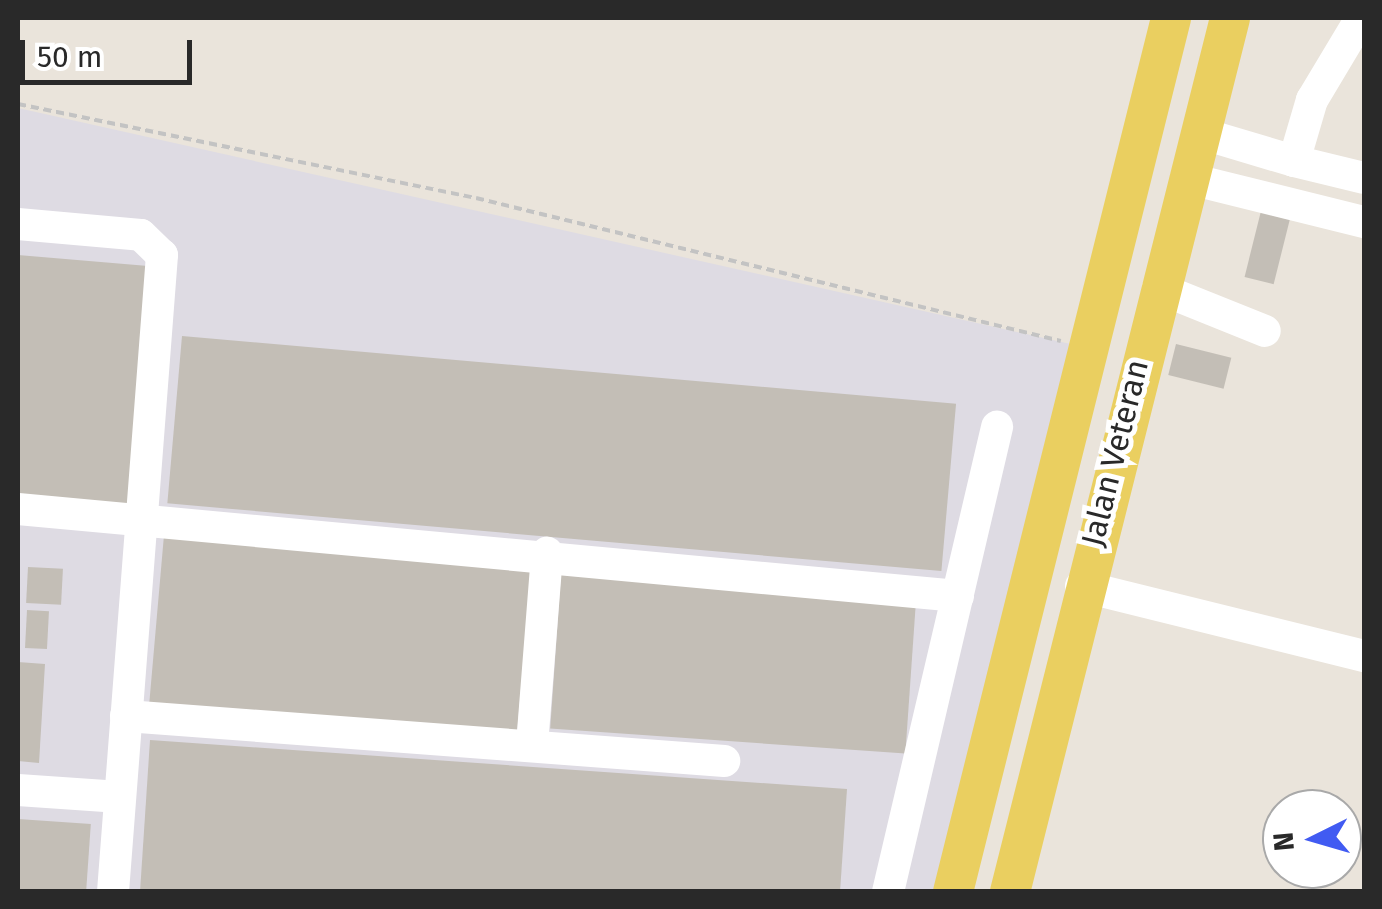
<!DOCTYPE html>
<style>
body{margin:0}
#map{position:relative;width:1382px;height:909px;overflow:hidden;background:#eae4db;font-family:"Fira Sans",sans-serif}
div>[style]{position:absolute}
.industrial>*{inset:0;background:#dedbe3}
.building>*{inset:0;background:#c3beb6;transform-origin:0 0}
.path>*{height:4px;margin-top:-2px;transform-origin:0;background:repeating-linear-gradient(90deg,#c3c3c3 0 8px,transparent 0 13px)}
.minor>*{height:32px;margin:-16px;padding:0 16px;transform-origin:16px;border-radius:16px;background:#fff}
.major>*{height:40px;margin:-20px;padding:0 20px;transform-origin:20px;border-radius:20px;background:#eacf60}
span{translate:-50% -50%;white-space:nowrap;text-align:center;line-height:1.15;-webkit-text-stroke:10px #fff;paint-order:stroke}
.street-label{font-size:32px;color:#292929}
.frame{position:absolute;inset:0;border:20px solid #292929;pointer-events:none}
.north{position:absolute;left:1262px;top:789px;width:100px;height:100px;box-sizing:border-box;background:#fff;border:2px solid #a9a9a9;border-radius:50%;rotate:265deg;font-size:28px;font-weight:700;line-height:40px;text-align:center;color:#292929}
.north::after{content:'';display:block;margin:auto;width:35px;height:45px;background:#415bf2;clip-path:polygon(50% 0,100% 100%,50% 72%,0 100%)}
.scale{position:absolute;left:20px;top:40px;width:172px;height:45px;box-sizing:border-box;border:5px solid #292929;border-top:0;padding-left:12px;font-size:30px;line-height:35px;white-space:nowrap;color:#292929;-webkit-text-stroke:8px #fff;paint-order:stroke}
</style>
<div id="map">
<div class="industrial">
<i style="clip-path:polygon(18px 108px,1084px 347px,954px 891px,18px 892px)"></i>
</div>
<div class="building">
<i style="left:1261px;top:211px;width:30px;height:68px;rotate:14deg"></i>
<i style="clip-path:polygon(18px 255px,148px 266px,128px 506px,18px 496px)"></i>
<i style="left:182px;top:336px;width:777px;height:168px;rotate:5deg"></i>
<i style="left:1176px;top:344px;width:57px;height:32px;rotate:14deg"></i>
<i style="left:164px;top:535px;width:369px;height:170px;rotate:5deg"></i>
<i style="left:28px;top:567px;width:35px;height:36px;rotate:3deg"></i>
<i style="left:561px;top:574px;width:356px;height:155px;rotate:4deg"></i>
<i style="left:27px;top:610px;width:22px;height:38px;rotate:3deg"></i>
<i style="clip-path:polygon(18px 662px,45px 664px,39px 763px,18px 761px)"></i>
<i style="clip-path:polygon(150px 740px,847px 789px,840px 892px,140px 892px)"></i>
<i style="left:18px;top:819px;width:73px;height:73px;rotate:4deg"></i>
</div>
<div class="path">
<i style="left:18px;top:104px;width:468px;rotate:11.6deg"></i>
<i style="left:476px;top:198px;width:602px;rotate:13.74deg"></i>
</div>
<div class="minor">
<i style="left:1200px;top:133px;width:98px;rotate:16.6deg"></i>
<i style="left:1294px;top:161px;width:64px;rotate:-73.6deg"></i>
<i style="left:1312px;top:100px;width:96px;rotate:-59.1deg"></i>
<i style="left:1294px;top:161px;width:72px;rotate:13.7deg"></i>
<i style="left:1186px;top:178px;width:183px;rotate:13.9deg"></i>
<i style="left:18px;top:224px;width:123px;rotate:5.1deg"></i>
<i style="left:141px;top:235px;width:29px;rotate:44deg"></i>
<i style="left:162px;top:255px;width:639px;rotate:94.4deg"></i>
<i style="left:1158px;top:288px;width:115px;rotate:21.9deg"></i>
<i style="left:18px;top:509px;width:944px;rotate:5.29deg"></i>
<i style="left:1081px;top:586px;width:292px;rotate:13.9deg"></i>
<i style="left:126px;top:716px;width:600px;rotate:4.3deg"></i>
<i style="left:532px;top:745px;width:193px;rotate:-85.5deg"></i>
<i style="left:18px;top:790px;width:102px;rotate:3.9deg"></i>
<i style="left:888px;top:892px;width:478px;rotate:-76.8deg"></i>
</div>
<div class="major">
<i style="left:953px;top:892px;width:901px;rotate:-75.99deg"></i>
<i style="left:1010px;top:892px;width:901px;rotate:-75.87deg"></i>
</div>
<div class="street-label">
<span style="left:1115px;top:453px;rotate:-76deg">Jalan Veteran</span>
</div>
<div class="frame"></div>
<div class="north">N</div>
<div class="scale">50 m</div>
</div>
